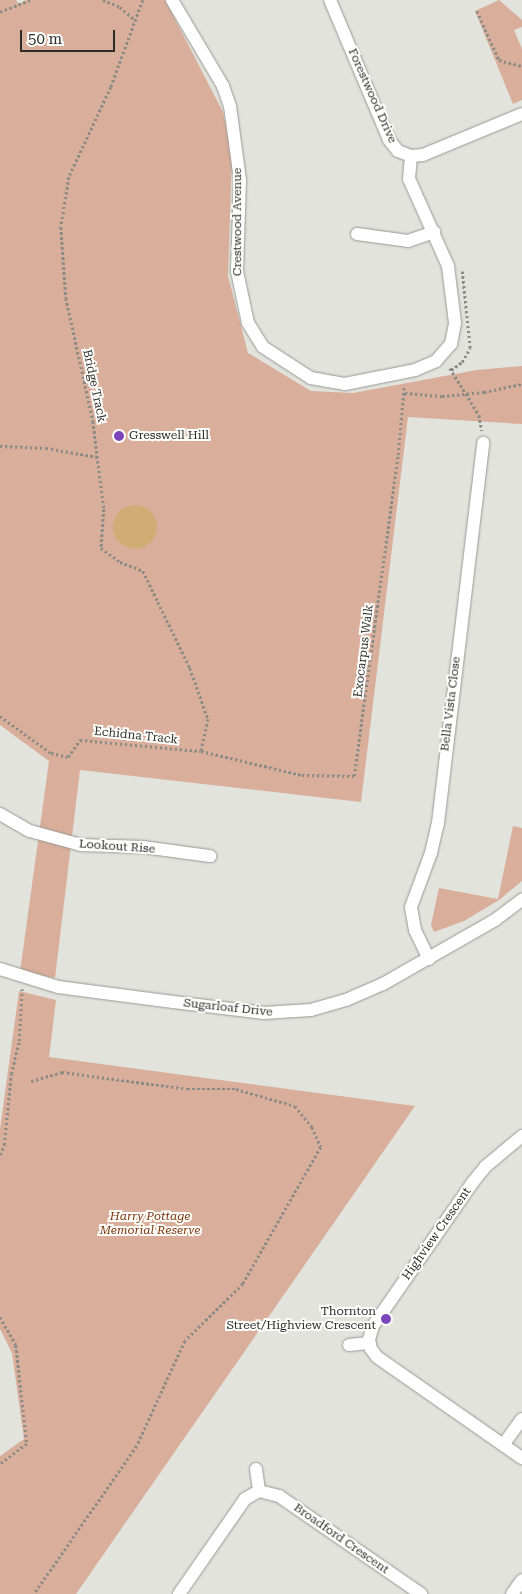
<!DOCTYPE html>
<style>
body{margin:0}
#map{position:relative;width:522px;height:1594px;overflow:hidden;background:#e1e3dc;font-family:"Roboto Serif",serif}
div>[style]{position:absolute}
.green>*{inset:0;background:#d9ae9b}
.building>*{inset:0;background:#cfad75}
.round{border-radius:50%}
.path>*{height:2.5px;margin-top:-1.25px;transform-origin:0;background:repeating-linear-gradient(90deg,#8b8c87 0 2.5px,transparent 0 5px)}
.roads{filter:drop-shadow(0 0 1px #989a93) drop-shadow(0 0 1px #989a93)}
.minor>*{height:12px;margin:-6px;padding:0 6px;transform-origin:6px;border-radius:6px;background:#fff}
.dots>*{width:14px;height:14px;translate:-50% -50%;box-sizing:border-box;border:2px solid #fffffe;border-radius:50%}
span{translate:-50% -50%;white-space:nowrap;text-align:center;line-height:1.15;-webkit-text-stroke:4px #fffffe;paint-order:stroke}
.street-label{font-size:12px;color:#2d2d2b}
.poi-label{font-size:12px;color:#2d2d2b}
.left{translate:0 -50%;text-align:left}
.right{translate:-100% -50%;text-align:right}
.park-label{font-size:12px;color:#7d3408;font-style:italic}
.scale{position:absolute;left:20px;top:30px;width:95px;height:22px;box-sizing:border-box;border:2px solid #2d2d2b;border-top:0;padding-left:6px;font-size:15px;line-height:18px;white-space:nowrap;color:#2d2d2b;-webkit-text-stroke:4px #fffffe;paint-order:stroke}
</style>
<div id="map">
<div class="green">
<i style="clip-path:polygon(0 0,16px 0,19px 4px,26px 0,165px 0,223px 112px,232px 155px,228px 276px,248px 353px,311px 391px,353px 393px,477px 370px,522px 366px,522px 424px,408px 417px,361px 802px,80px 770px,55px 978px,20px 972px,49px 761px,0 725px)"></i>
<i style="clip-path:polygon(499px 0,522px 20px,522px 27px,514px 30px,522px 49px,522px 100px,513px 104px,475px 11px)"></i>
<i style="clip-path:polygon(513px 826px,522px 828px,522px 881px,499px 900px,464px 921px,434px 932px,431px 925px,439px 888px,498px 899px)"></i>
<i style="clip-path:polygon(19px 991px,56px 1000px,49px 1057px,415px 1106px,76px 1594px,0 1594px,0 1456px,24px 1439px,12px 1353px,0 1329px,0 1129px)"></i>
</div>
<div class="building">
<i class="round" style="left:113px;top:505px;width:44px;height:44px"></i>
</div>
<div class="path">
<i style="left:103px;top:0;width:18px;rotate:22deg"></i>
<i style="left:120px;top:7px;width:21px;rotate:41deg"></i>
<i style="left:143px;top:0;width:93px;rotate:110.2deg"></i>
<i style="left:111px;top:87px;width:99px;rotate:115deg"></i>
<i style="left:69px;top:177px;width:51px;rotate:99.1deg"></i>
<i style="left:61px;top:227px;width:71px;rotate:86deg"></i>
<i style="left:66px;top:298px;width:126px;rotate:77.6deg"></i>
<i style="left:93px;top:421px;width:89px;rotate:82.9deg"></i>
<i style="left:104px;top:509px;width:39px;rotate:94deg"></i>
<i style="left:101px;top:548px;width:24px;rotate:36deg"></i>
<i style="left:120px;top:562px;width:25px;rotate:21deg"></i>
<i style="left:143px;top:571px;width:34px;rotate:64deg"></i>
<i style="left:158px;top:602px;width:73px;rotate:64.1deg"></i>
<i style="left:190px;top:668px;width:54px;rotate:70.6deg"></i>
<i style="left:208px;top:719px;width:33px;rotate:102deg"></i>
<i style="left:477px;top:11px;width:54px;rotate:65.8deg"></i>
<i style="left:499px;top:60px;width:24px;rotate:15deg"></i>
<i style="left:0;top:12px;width:32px;rotate:-22deg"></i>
<i style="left:450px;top:368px;width:55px;rotate:58.3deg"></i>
<i style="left:479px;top:415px;width:16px;rotate:79deg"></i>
<i style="left:451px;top:370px;width:14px;rotate:-36deg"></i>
<i style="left:462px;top:362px;width:16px;rotate:-60deg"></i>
<i style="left:470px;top:348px;width:77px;rotate:-95.9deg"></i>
<i style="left:405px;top:393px;width:37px;rotate:5deg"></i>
<i style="left:442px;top:396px;width:42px;rotate:-5.4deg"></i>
<i style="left:484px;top:392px;width:39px;rotate:-12deg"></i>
<i style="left:0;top:446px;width:46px;rotate:2.5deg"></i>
<i style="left:46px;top:448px;width:53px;rotate:9.8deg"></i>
<i style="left:0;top:716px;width:63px;rotate:36deg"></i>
<i style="left:51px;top:753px;width:17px;rotate:13deg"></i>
<i style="left:68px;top:757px;width:21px;rotate:-55deg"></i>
<i style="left:80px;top:740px;width:121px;rotate:5.2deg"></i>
<i style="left:201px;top:751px;width:104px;rotate:13.4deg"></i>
<i style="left:302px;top:775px;width:52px;rotate:1.1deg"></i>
<i style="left:354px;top:776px;width:324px;rotate:-82.2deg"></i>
<i style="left:398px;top:455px;width:70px;rotate:-85.1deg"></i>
<i style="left:31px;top:1081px;width:32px;rotate:-16deg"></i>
<i style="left:62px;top:1072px;width:126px;rotate:7.7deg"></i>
<i style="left:187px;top:1089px;width:49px"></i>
<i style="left:236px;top:1089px;width:61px;rotate:16.1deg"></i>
<i style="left:295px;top:1106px;width:27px;rotate:51deg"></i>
<i style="left:312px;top:1127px;width:22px;rotate:66deg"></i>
<i style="left:321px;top:1147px;width:158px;rotate:119.7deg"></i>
<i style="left:243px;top:1284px;width:81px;rotate:135.5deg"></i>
<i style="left:185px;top:1341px;width:115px;rotate:114.6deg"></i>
<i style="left:137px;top:1446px;width:180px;rotate:124.8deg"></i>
<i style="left:0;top:1155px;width:11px;rotate:-68deg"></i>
<i style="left:4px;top:1145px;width:71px;rotate:-84.4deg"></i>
<i style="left:11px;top:1074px;width:34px;rotate:-76deg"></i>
<i style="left:19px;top:1041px;width:52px;rotate:-86.7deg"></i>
<i style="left:0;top:1317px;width:32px;rotate:60deg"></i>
<i style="left:16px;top:1345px;width:100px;rotate:83.7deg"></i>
<i style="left:27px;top:1444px;width:34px;rotate:143deg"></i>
</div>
<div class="roads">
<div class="minor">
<i style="left:172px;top:0;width:100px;rotate:59.3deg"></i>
<i style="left:223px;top:86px;width:21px;rotate:71deg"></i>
<i style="left:230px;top:106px;width:75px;rotate:82.3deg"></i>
<i style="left:240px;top:180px;width:91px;rotate:91.9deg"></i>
<i style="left:237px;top:271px;width:53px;rotate:78.1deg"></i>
<i style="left:248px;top:323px;width:28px;rotate:58deg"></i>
<i style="left:263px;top:347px;width:57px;rotate:32.9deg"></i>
<i style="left:311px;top:378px;width:35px;rotate:10deg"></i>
<i style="left:345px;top:384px;width:71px;rotate:-11.3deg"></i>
<i style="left:415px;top:370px;width:23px;rotate:-23deg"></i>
<i style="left:436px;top:361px;width:23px;rotate:-49deg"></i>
<i style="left:451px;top:344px;width:21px;rotate:-79deg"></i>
<i style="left:455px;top:323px;width:57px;rotate:-97deg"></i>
<i style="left:448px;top:266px;width:95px;rotate:-114.1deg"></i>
<i style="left:409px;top:179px;width:23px;rotate:-85deg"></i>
<i style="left:330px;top:0;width:152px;rotate:67.1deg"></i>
<i style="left:389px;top:140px;width:14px;rotate:51deg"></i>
<i style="left:398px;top:151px;width:14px;rotate:21deg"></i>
<i style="left:411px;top:156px;width:12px;rotate:-5deg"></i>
<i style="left:423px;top:155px;width:107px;rotate:-22.5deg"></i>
<i style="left:357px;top:234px;width:51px;rotate:7.8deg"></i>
<i style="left:408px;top:241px;width:28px;rotate:-19deg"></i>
<i style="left:0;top:814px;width:34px;rotate:30deg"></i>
<i style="left:30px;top:831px;width:53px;rotate:15.4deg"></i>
<i style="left:81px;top:845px;width:62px;rotate:1.8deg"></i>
<i style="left:143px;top:847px;width:68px;rotate:7.7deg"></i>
<i style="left:429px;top:959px;width:32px;rotate:-116deg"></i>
<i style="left:415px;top:930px;width:23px;rotate:-100deg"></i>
<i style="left:411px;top:907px;width:58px;rotate:-69.7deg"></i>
<i style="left:431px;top:853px;width:31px;rotate:-77deg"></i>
<i style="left:438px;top:823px;width:383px;rotate:-83.2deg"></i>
<i style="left:0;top:969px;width:61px;rotate:17.2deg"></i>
<i style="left:58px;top:987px;width:116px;rotate:7.4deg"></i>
<i style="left:173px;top:1002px;width:92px;rotate:6.9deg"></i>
<i style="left:264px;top:1013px;width:47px;rotate:-3.7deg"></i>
<i style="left:311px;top:1010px;width:36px;rotate:-16deg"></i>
<i style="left:346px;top:1000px;width:40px;rotate:-23.4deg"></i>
<i style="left:383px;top:984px;width:129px;rotate:-29.7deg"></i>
<i style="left:495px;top:920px;width:34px;rotate:-37deg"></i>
<i style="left:522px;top:1136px;width:47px;rotate:140.2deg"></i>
<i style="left:486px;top:1166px;width:21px;rotate:129deg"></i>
<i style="left:473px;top:1182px;width:175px;rotate:124.8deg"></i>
<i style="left:373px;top:1326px;width:14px;rotate:107deg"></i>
<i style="left:369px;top:1339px;width:10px;rotate:79deg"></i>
<i style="left:371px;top:1349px;width:10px;rotate:53deg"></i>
<i style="left:377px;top:1357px;width:177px;rotate:34.9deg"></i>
<i style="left:349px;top:1345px;width:20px;rotate:-6deg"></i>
<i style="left:503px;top:1445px;width:32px;rotate:-54deg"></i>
<i style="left:256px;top:1469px;width:22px;rotate:82deg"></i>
<i style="left:179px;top:1594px;width:116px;rotate:-55.2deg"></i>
<i style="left:245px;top:1499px;width:16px;rotate:-30deg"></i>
<i style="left:259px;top:1491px;width:21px;rotate:14deg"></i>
<i style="left:279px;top:1496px;width:173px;rotate:34.6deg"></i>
<i style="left:512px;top:1594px;width:17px;rotate:-54deg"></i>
</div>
</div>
<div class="dots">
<i style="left:119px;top:436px;background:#7b45bc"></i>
<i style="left:386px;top:1319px;background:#7b45bc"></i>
</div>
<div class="street-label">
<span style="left:372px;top:96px;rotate:66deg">Forestwood Drive</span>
<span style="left:238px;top:222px;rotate:-90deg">Crestwood Avenue</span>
<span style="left:94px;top:386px;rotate:78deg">Bridge Track</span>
<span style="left:364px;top:651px;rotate:-83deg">Exocarpus Walk</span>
<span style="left:451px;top:704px;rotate:-83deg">Bella Vista Close</span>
<span style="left:136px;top:736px;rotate:6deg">Echidna Track</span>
<span style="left:117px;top:847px;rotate:4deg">Lookout Rise</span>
<span style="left:228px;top:1008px;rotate:6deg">Sugarloaf Drive</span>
<span style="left:437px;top:1234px;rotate:-55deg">Highview Crescent</span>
<span style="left:341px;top:1539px;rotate:35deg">Broadford Crescent</span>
</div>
<div class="poi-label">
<span class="left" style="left:129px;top:436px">Gresswell Hill</span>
<span class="right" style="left:376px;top:1319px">Thornton<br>Street/Highview Crescent</span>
</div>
<div class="park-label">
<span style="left:150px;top:1224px">Harry Pottage<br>Memorial Reserve</span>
</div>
<div class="scale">50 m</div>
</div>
